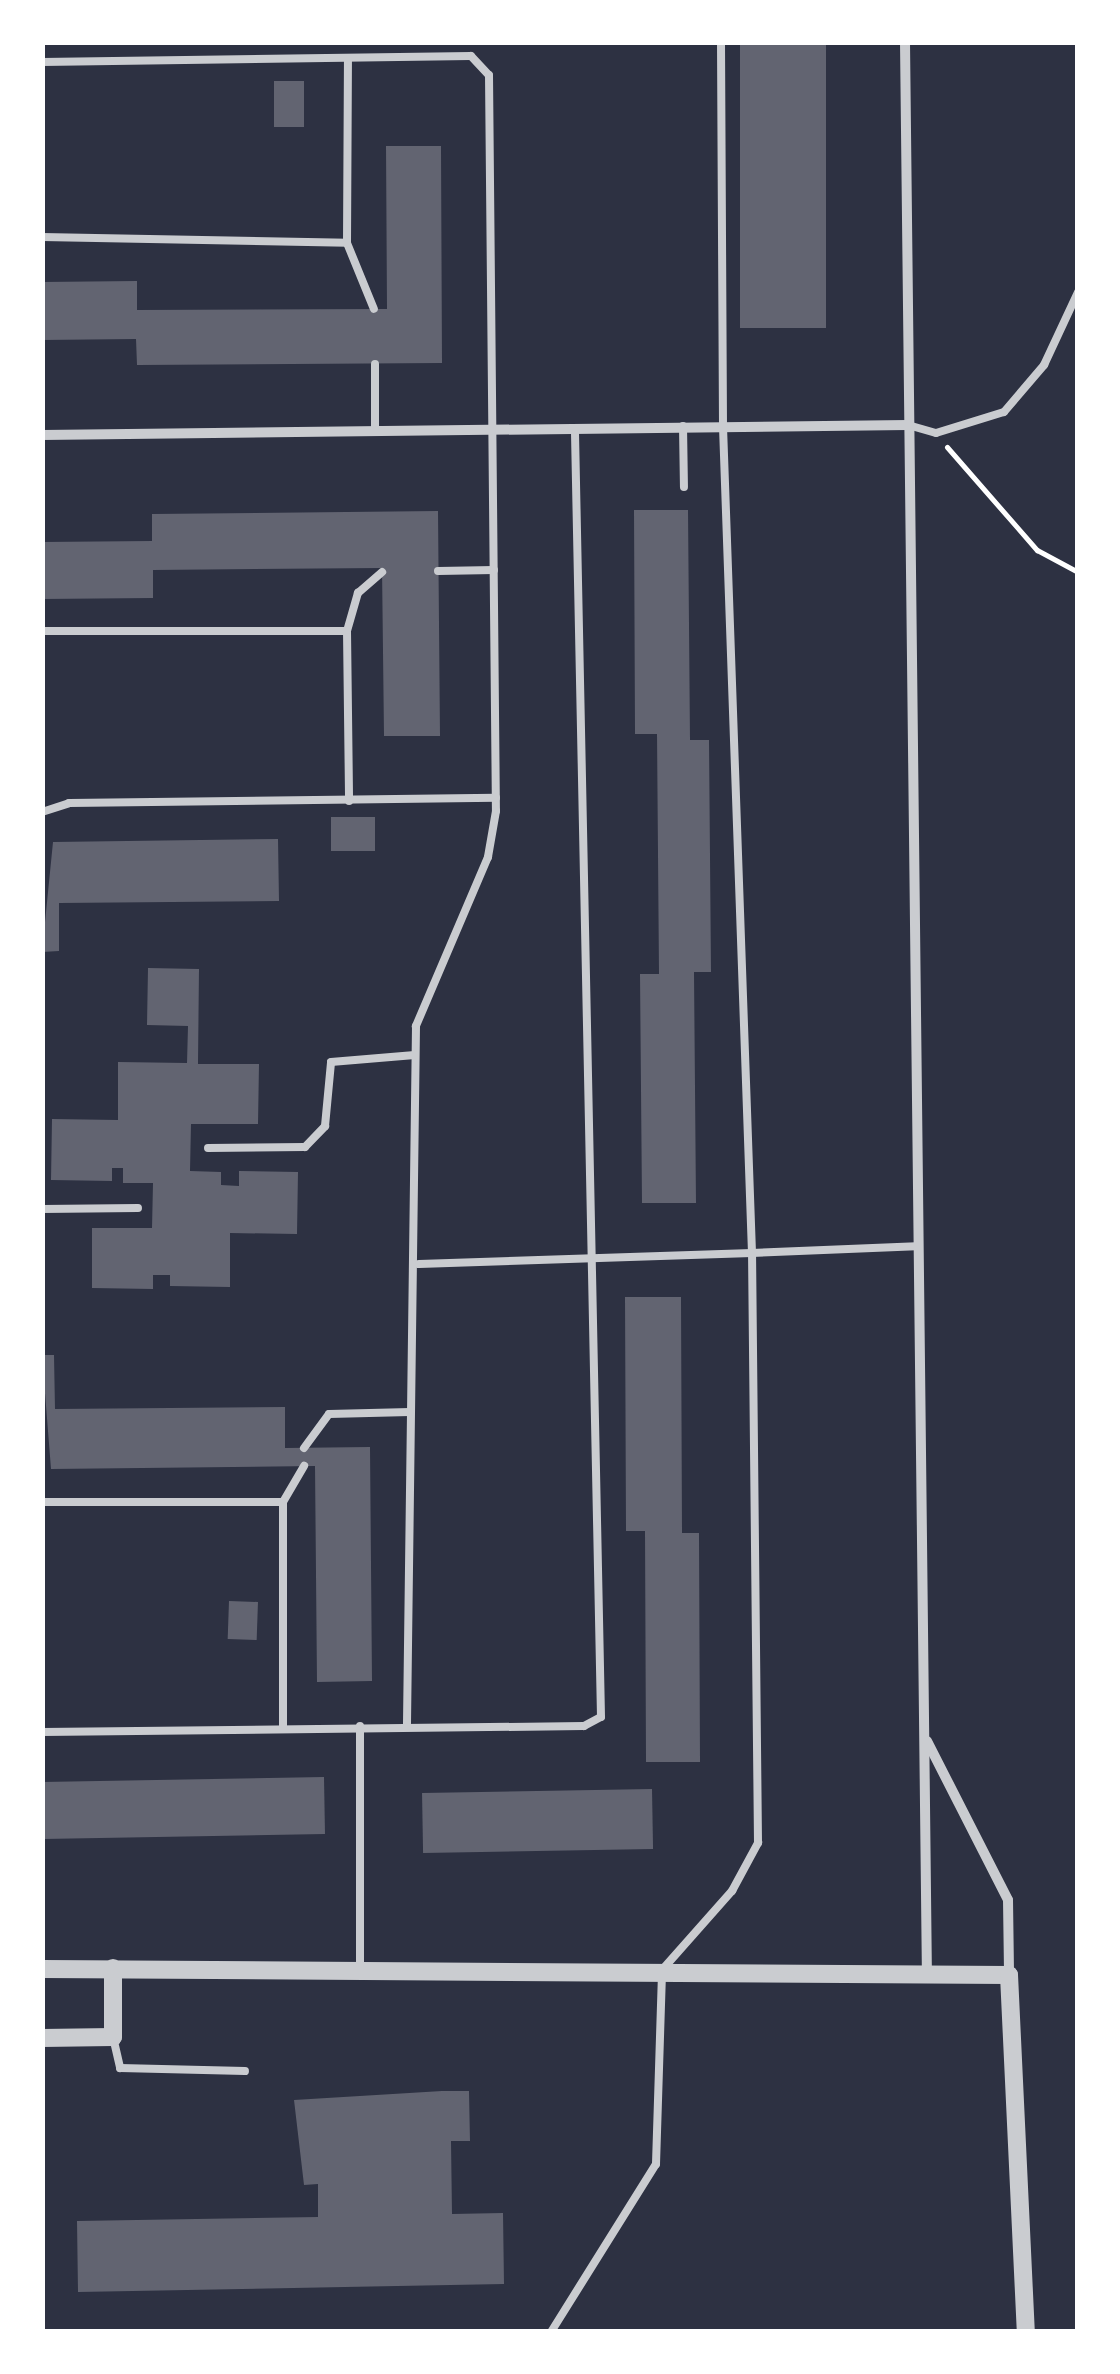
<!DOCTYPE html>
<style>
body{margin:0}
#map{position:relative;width:1120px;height:2374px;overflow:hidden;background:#2d3142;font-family:Overpass,sans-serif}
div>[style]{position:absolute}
.building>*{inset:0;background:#626471;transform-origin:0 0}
.path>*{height:5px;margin:-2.5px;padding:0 2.5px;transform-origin:2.5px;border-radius:2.5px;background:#fff}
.service>*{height:8px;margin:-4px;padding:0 4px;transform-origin:4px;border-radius:4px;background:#caccd0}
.minor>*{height:10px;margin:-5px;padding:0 5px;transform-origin:5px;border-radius:5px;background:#caccd0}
.tertiary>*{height:18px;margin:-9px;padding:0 9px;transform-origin:9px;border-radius:9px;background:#caccd0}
span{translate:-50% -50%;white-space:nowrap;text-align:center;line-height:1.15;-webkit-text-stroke:8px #fff;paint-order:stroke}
.frame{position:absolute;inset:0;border:45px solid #fff;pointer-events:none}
</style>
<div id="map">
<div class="building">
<i style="left:740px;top:42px;width:86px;height:286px"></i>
<i style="left:274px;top:81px;width:30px;height:46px"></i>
<i style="clip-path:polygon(386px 146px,441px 146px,442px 363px,137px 365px,136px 339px,42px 340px,42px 282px,137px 281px,137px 310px,387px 309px)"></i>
<i style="clip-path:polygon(634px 510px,688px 510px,690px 740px,709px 740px,711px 972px,694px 972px,696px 1203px,642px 1203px,640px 974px,659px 974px,657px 734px,635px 734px)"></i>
<i style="clip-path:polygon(438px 511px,440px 736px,384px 736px,382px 568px,153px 570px,153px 598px,42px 599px,42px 542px,152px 541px,152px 514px)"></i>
<i style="left:331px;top:817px;width:44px;height:34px"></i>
<i style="clip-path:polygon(278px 839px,279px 901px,59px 903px,59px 951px,42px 952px,53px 842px)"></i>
<i style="clip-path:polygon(148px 968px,199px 969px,198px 1064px,259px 1064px,258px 1124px,191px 1124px,190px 1171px,221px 1172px,221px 1185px,239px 1186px,239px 1171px,298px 1172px,297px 1234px,230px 1233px,230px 1287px,170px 1286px,170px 1275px,153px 1275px,153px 1289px,92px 1288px,92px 1228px,152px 1228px,153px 1183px,123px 1183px,123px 1168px,112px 1168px,112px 1181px,51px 1180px,52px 1119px,118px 1120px,118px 1062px,187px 1063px,188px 1026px,147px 1025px)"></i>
<i style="clip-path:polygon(625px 1297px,681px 1297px,682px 1533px,699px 1533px,700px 1762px,646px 1762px,645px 1531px,626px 1531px)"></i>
<i style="clip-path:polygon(42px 1355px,54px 1355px,55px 1409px,285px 1407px,285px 1448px,370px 1447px,372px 1681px,317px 1682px,315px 1466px,51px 1469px)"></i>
<i style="left:229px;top:1601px;width:29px;height:38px;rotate:2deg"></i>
<i style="left:324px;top:1777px;width:57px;height:282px;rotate:89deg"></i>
<i style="left:652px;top:1789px;width:60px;height:230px;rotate:89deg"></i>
<i style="clip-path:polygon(442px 2091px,469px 2091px,470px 2141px,451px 2141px,452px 2214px,503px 2213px,504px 2284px,78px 2292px,77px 2221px,318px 2217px,318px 2184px,304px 2185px,294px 2100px)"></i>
</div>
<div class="path">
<i style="left:947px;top:447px;width:137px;rotate:48.9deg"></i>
<i style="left:1037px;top:550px;width:47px;rotate:28.2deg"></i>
</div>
<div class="service">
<i style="left:42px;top:62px;width:429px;rotate:-0.8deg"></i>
<i style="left:471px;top:56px;width:26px;rotate:47deg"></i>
<i style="left:489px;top:75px;width:736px;rotate:89.46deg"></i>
<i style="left:496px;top:811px;width:47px;rotate:99.9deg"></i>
<i style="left:488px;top:857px;width:184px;rotate:113.1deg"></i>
<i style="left:416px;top:1026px;width:700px;rotate:90.74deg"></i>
<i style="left:42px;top:237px;width:305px;rotate:1.1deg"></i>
<i style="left:347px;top:243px;width:184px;rotate:-89.7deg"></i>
<i style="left:347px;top:243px;width:71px;rotate:67.8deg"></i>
<i style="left:908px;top:425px;width:29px;rotate:16deg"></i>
<i style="left:936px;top:433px;width:71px;rotate:-17.2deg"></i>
<i style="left:1004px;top:412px;width:62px;rotate:-49.6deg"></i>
<i style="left:1044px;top:365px;width:81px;rotate:-65deg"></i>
<i style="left:683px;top:426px;width:61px;rotate:89.1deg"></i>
<i style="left:375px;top:431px;width:67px;rotate:-90deg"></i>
<i style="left:438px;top:571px;width:56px;rotate:-1deg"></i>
<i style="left:42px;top:631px;width:305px"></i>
<i style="left:347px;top:631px;width:170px;rotate:89.3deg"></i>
<i style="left:347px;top:631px;width:40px;rotate:-74deg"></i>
<i style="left:358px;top:593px;width:32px;rotate:-41deg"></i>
<i style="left:42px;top:812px;width:28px;rotate:-18deg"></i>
<i style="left:69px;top:803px;width:427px;rotate:-0.7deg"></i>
<i style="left:208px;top:1148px;width:97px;rotate:-0.6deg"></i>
<i style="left:305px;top:1147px;width:29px;rotate:-46deg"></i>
<i style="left:325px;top:1126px;width:64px;rotate:-84.6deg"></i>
<i style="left:331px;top:1062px;width:84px;rotate:-4.8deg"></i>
<i style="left:42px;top:1209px;width:96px;rotate:-0.6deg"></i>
<i style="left:419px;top:1264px;width:333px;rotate:-1.9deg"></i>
<i style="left:752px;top:1253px;width:829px;rotate:-92.01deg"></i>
<i style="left:723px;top:425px;width:383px;rotate:-90.3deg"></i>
<i style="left:304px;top:1448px;width:42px;rotate:-53.7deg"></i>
<i style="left:329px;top:1414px;width:81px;rotate:-1.4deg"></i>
<i style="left:42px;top:1502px;width:241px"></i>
<i style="left:283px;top:1502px;width:225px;rotate:90deg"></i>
<i style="left:283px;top:1502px;width:42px;rotate:-59.7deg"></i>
<i style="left:42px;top:1732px;width:542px;rotate:-0.63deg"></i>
<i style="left:584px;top:1726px;width:19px;rotate:-28deg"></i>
<i style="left:601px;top:1717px;width:1288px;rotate:-91.16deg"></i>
<i style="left:360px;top:1965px;width:239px;rotate:-90deg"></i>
<i style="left:113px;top:2037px;width:32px;rotate:77deg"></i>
<i style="left:120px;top:2068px;width:125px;rotate:1.4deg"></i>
<i style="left:551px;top:2332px;width:198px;rotate:-58deg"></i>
<i style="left:656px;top:2164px;width:194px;rotate:-88.2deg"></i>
<i style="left:662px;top:1970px;width:106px;rotate:-48.5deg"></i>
<i style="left:732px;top:1891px;width:55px;rotate:-61.6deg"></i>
<i style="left:758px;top:1843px;width:590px;rotate:-90.58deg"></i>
<i style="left:752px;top:1253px;width:164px;rotate:-2.4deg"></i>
</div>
<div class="minor">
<i style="left:905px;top:42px;width:1932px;rotate:89.35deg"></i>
<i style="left:42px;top:435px;width:866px;rotate:-0.66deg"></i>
<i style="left:927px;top:1741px;width:178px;rotate:63deg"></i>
<i style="left:1008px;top:1900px;width:75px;rotate:89.2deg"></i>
</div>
<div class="tertiary">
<i style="left:42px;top:1969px;width:967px;rotate:0.36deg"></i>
<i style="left:1009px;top:1975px;width:357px;rotate:87.3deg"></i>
<i style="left:42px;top:2038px;width:71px;rotate:-0.8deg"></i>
<i style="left:113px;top:2037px;width:69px;rotate:-90deg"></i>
</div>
<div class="frame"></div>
</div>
